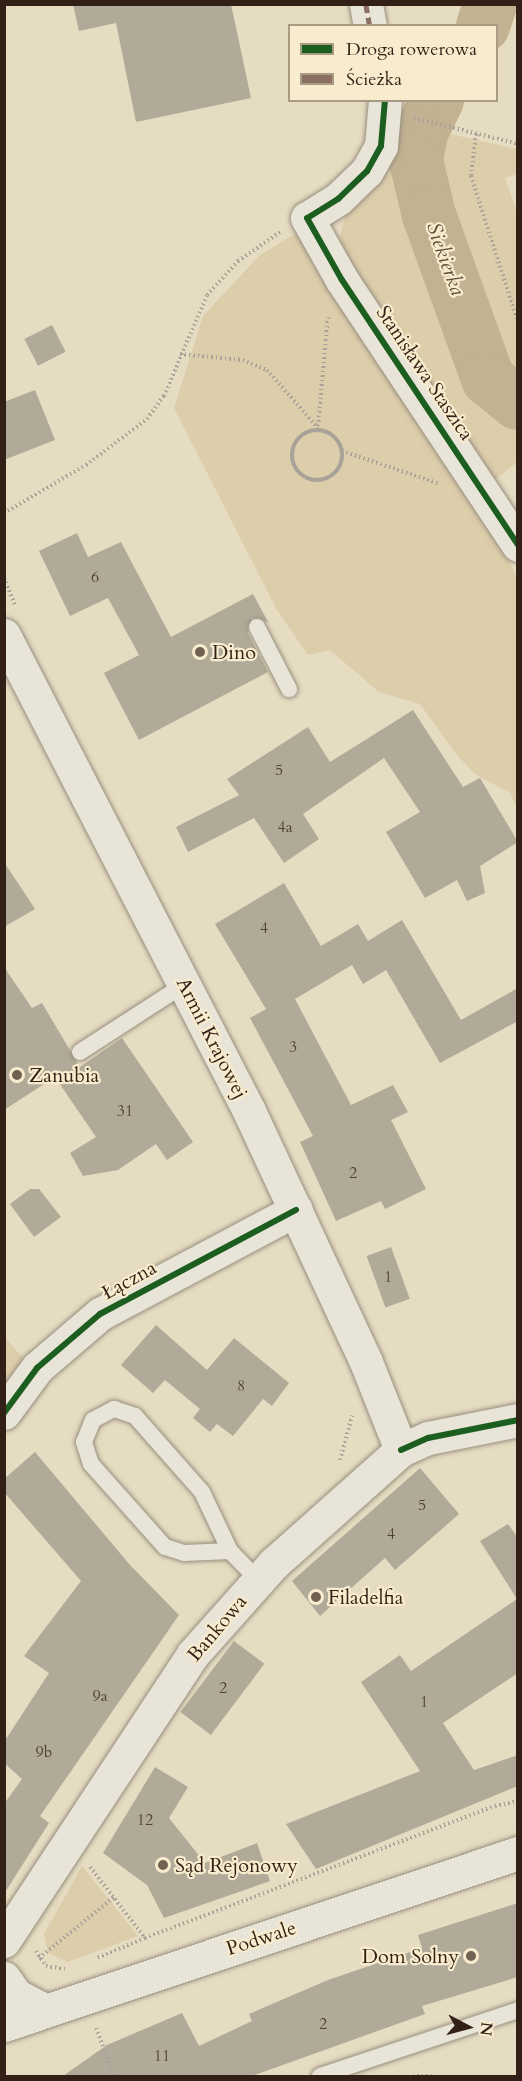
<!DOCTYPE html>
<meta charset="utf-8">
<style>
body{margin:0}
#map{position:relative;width:522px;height:2081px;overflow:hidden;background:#e6dcc2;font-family:Cardo,serif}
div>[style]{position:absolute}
.green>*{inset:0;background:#dccdab}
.river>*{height:54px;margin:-27px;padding:0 27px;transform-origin:27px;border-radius:27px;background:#c2b292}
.building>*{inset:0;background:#b2aa99;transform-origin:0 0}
.path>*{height:4px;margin-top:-2px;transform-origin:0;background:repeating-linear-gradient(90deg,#a8a298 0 1.5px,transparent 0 4.5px)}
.path>.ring{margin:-2px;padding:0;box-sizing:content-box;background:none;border:4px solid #a8a298;border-radius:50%}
.roads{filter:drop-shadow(0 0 2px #978f7f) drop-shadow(0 0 2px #978f7f)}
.service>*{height:16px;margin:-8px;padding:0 8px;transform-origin:8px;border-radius:8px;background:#e9e4d8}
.minor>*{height:33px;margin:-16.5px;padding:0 16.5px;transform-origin:16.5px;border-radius:16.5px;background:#e9e4d8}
.secondary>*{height:33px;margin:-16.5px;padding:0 16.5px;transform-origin:16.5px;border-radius:16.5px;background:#e9e4d8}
.quiet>*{height:4.5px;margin-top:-2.25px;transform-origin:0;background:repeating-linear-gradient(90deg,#8d6e63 0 9px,transparent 0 13.5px)}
.cycleway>*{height:6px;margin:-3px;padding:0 3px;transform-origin:3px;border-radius:3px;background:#1b5e20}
.dots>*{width:16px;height:16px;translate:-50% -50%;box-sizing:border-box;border:3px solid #f8ecce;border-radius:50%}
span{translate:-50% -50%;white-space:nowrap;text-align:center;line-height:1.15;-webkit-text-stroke:4.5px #f8ecce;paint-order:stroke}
.number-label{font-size:16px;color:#524236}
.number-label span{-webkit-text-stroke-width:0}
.street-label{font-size:20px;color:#321f15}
.poi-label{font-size:20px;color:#321f15}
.left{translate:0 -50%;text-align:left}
.right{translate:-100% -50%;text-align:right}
.water-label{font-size:21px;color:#5f4c39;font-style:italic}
.frame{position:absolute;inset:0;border:6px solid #321f15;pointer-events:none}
.legend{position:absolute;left:288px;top:24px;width:210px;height:78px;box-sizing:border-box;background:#f8ecce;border:2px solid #a99a84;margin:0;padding:8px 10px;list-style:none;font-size:18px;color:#321f15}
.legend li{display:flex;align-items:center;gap:12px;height:30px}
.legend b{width:30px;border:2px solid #a99a84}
.north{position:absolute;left:438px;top:1997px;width:60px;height:60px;-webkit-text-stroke:4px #f8ecce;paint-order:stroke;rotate:96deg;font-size:16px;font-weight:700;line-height:24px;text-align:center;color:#321f15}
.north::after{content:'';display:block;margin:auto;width:21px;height:27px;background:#321f15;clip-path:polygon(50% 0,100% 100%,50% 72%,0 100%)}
</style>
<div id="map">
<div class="green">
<i style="clip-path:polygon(437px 131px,517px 149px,517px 174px,505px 178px,517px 212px,517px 390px,483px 342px,471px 293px,436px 202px,432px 161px)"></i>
<i style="clip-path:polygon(397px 134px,413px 206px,468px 369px,492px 403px,517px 423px,517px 462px,492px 482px,338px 246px,346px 213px)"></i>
<i style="clip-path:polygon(303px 229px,502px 544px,517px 578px,517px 808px,510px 793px,475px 774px,457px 755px,420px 704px,379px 692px,330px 650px,308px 655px,277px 610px,174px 408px,203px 316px,260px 255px)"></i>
<i style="clip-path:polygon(5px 1338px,26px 1361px,5px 1396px)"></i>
<i style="clip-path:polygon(82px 1866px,138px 1936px,68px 1962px,48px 1953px,44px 1934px)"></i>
</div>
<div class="river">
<i style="left:483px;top:26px;width:23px;rotate:-72deg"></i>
<i style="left:437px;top:100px;width:37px;rotate:116deg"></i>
<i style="left:421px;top:133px;width:28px;rotate:100deg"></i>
<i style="left:416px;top:161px;width:56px;rotate:76.5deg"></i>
<i style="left:429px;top:215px;width:174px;rotate:70.2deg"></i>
<i style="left:488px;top:379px;width:38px;rotate:39deg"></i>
</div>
<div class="building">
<i style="clip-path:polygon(73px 4px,231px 4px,251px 98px,136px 122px,116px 23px,79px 31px)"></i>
<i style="left:52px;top:325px;width:30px;height:31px;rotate:63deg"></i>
<i style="clip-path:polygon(35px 390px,55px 440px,4px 460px,4px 402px)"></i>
<i style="clip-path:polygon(77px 533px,88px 557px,121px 542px,171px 637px,253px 594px,268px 622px,252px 618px,248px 633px,268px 672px,139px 740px,104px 673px,139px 655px,108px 598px,70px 616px,39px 551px)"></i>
<i style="clip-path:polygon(413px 710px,463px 787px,480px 778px,518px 842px,480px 866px,485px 893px,467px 901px,457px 880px,425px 898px,386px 832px,420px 812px,384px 758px,303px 814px,319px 839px,284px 863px,254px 818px,188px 852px,176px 827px,239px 795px,227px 779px,308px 727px,330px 762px)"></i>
<i style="clip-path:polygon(4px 862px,35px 909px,4px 927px)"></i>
<i style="clip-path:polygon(284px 883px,321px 946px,358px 924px,368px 941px,402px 920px,461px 1020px,518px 988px,518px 1021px,440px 1063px,386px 970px,363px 984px,352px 965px,295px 999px,351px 1105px,393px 1085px,408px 1112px,391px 1120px,426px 1189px,385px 1209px,381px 1201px,336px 1221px,300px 1142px,313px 1136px,250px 1018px,266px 1009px,215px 924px)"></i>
<i style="clip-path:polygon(4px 967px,32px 1008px,42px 1003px,80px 1067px,122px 1038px,193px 1142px,167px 1160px,156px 1144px,118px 1170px,83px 1176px,70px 1153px,96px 1137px,55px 1077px,4px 1110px)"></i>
<i style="clip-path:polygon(30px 1189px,39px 1189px,61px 1217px,34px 1237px,10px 1204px)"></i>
<i style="left:391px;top:1247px;width:55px;height:26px;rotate:70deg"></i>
<i style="clip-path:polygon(156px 1325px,207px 1370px,234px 1338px,289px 1383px,272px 1406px,263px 1399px,233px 1436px,217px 1424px,210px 1432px,193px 1418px,200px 1409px,165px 1380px,153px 1393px,121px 1365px)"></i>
<i style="clip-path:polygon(35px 1452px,130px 1565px,179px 1615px,40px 1816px,49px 1823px,4px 1894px,4px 1804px,22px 1779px,4px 1763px,4px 1742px,49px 1673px,24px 1656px,81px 1581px,4px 1492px,4px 1479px)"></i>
<i style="clip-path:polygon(420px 1468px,459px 1514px,395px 1570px,385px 1558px,320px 1616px,292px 1581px)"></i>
<i style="clip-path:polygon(508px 1524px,518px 1538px,518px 1673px,443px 1723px,474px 1770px,518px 1755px,518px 1786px,316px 1869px,286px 1824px,420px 1771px,361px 1682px,400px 1655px,411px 1671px,517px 1599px,480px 1541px)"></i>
<i style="left:234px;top:1641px;width:38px;height:89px;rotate:37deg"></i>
<i style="clip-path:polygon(155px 1767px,188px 1787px,169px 1818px,205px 1863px,257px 1843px,270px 1881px,164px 1918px,147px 1885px,103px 1853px)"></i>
<i style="clip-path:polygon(518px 1903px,518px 1977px,422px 2006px,425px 2014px,252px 2076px,63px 2076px,107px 2045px,182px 2013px,199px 2046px,252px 2021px,249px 2014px,328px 1980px,422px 1948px,418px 1935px)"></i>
</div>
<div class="path">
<i style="left:414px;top:118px;width:107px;rotate:14deg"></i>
<i style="left:476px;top:134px;width:42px;rotate:96.8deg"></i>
<i style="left:471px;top:176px;width:153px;rotate:72.2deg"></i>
<i style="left:180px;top:354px;width:63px;rotate:5.4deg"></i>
<i style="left:243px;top:360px;width:26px;rotate:23deg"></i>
<i style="left:267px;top:370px;width:77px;rotate:48.7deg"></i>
<i style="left:318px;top:426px;width:109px;rotate:-84.8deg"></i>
<i class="ring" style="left:292px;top:430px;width:46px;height:46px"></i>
<i style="left:342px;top:451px;width:103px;rotate:18.6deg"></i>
<i style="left:4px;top:513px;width:95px;rotate:-30.3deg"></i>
<i style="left:86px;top:465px;width:76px;rotate:-37deg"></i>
<i style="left:147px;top:419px;width:29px;rotate:-54deg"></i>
<i style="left:164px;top:396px;width:110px;rotate:-66.9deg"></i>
<i style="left:207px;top:295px;width:46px;rotate:-47.6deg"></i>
<i style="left:238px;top:261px;width:51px;rotate:-34.6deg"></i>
<i style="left:4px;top:578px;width:31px;rotate:68deg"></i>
<i style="left:340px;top:1460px;width:46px;rotate:-74.7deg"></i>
<i style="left:90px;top:1867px;width:90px;rotate:52.2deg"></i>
<i style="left:145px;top:1938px;width:52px;rotate:157.4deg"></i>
<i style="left:145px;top:1938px;width:374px;rotate:-20.7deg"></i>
<i style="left:495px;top:1806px;width:24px;rotate:-12deg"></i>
<i style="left:36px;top:1951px;width:18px;rotate:56deg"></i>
<i style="left:46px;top:1966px;width:19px;rotate:9deg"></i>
<i style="left:39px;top:1958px;width:97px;rotate:-39.1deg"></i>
<i style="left:96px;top:2028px;width:51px;rotate:69.4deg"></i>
<i style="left:413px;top:2076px;width:19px"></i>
</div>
<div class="roads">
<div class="service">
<i style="left:257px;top:627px;width:70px;rotate:62.7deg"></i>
<i style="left:80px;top:1052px;width:125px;rotate:-32.9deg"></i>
<i style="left:230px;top:1551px;width:46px;rotate:177.5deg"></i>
<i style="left:184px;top:1553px;width:20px;rotate:-162deg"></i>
<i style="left:165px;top:1547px;width:111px;rotate:-131.7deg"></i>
<i style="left:91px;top:1464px;width:23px;rotate:-108deg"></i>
<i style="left:84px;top:1442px;width:24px;rotate:-68deg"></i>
<i style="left:93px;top:1420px;width:24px;rotate:-28deg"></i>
<i style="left:114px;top:1409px;width:22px;rotate:18deg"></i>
<i style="left:135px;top:1416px;width:101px;rotate:48.6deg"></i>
<i style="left:202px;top:1492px;width:65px;rotate:64.6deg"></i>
<i style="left:230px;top:1551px;width:40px;rotate:46deg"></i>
<i style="left:320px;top:2076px;width:209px;rotate:-18.4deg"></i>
</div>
<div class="minor">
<i style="left:366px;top:4px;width:22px;rotate:80deg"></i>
<i style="left:385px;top:100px;width:46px;rotate:95deg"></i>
<i style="left:381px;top:146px;width:29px;rotate:119deg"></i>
<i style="left:367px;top:171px;width:40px;rotate:136deg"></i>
<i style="left:338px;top:199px;width:36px;rotate:148deg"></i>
<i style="left:307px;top:218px;width:71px;rotate:60.6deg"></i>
<i style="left:342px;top:280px;width:318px;rotate:56.4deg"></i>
<i style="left:4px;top:1413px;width:56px;rotate:-53.7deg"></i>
<i style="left:37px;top:1368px;width:83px;rotate:-40.6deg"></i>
<i style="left:100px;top:1314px;width:222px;rotate:-28deg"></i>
<i style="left:401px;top:1450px;width:30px;rotate:-24deg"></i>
<i style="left:428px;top:1438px;width:92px;rotate:-11.3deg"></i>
</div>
<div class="secondary">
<i style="left:4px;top:635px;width:535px;rotate:62.76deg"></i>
<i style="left:249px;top:1111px;width:277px;rotate:65deg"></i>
<i style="left:366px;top:1362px;width:95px;rotate:68.3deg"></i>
<i style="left:401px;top:1450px;width:170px;rotate:138.3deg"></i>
<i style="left:274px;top:1563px;width:122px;rotate:131.7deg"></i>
<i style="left:193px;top:1654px;width:344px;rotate:123.4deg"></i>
<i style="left:4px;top:1978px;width:21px;rotate:55deg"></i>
<i style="left:16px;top:1995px;width:32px;rotate:28deg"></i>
<i style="left:4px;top:2025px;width:542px;rotate:-18.5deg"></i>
</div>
</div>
<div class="quiet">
<i style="left:366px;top:4px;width:22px;rotate:80deg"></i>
</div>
<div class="cycleway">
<i style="left:385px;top:100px;width:46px;rotate:95deg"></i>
<i style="left:381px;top:146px;width:29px;rotate:119deg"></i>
<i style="left:367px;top:171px;width:40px;rotate:136deg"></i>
<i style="left:338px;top:199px;width:36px;rotate:148deg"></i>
<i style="left:307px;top:218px;width:71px;rotate:60.6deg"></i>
<i style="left:342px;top:280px;width:318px;rotate:56.4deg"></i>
<i style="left:4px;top:1413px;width:56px;rotate:-53.7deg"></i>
<i style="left:37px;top:1368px;width:83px;rotate:-40.6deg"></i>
<i style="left:100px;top:1314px;width:222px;rotate:-28deg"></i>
<i style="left:401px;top:1450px;width:30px;rotate:-24deg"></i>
<i style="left:428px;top:1438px;width:92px;rotate:-11.3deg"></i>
</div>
<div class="dots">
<i style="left:200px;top:652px;background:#716152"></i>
<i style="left:17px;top:1075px;background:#716152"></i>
<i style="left:316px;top:1597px;background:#716152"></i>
<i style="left:163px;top:1865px;background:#716152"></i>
<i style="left:471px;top:1956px;background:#716152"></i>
</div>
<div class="number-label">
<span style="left:95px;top:577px">6</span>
<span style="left:279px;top:770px">5</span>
<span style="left:285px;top:827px">4a</span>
<span style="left:264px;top:928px">4</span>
<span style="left:293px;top:1047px">3</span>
<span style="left:125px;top:1111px">31</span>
<span style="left:353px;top:1173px">2</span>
<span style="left:388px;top:1277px">1</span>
<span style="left:241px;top:1386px">8</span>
<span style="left:422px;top:1505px">5</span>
<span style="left:391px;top:1534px">4</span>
<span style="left:223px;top:1688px">2</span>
<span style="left:100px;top:1696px">9a</span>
<span style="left:424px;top:1702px">1</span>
<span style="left:44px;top:1752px">9b</span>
<span style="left:145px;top:1820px">12</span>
<span style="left:323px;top:2024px">2</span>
<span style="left:162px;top:2056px">11</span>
</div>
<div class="street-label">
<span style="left:425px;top:373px;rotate:56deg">Stanisława Staszica</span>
<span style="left:212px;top:1038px;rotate:63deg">Armii Krajowej</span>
<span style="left:129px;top:1280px;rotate:-29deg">Łączna</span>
<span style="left:217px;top:1628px;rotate:-50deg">Bankowa</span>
<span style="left:261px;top:1938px;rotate:-18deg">Podwale</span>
</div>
<div class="poi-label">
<span class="left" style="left:212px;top:652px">Dino</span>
<span class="left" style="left:29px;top:1075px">Zanubia</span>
<span class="left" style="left:328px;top:1597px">Filadelfia</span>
<span class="left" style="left:175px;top:1865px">Sąd Rejonowy</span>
<span class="right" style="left:459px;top:1956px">Dom Solny</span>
</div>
<div class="water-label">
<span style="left:445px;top:259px;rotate:70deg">Siekierka</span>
</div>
<div class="frame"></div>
<ul class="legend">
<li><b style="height:8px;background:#1b5e20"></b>Droga rowerowa</li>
<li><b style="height:8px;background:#8d6e63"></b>Ścieżka</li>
</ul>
<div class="north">N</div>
</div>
